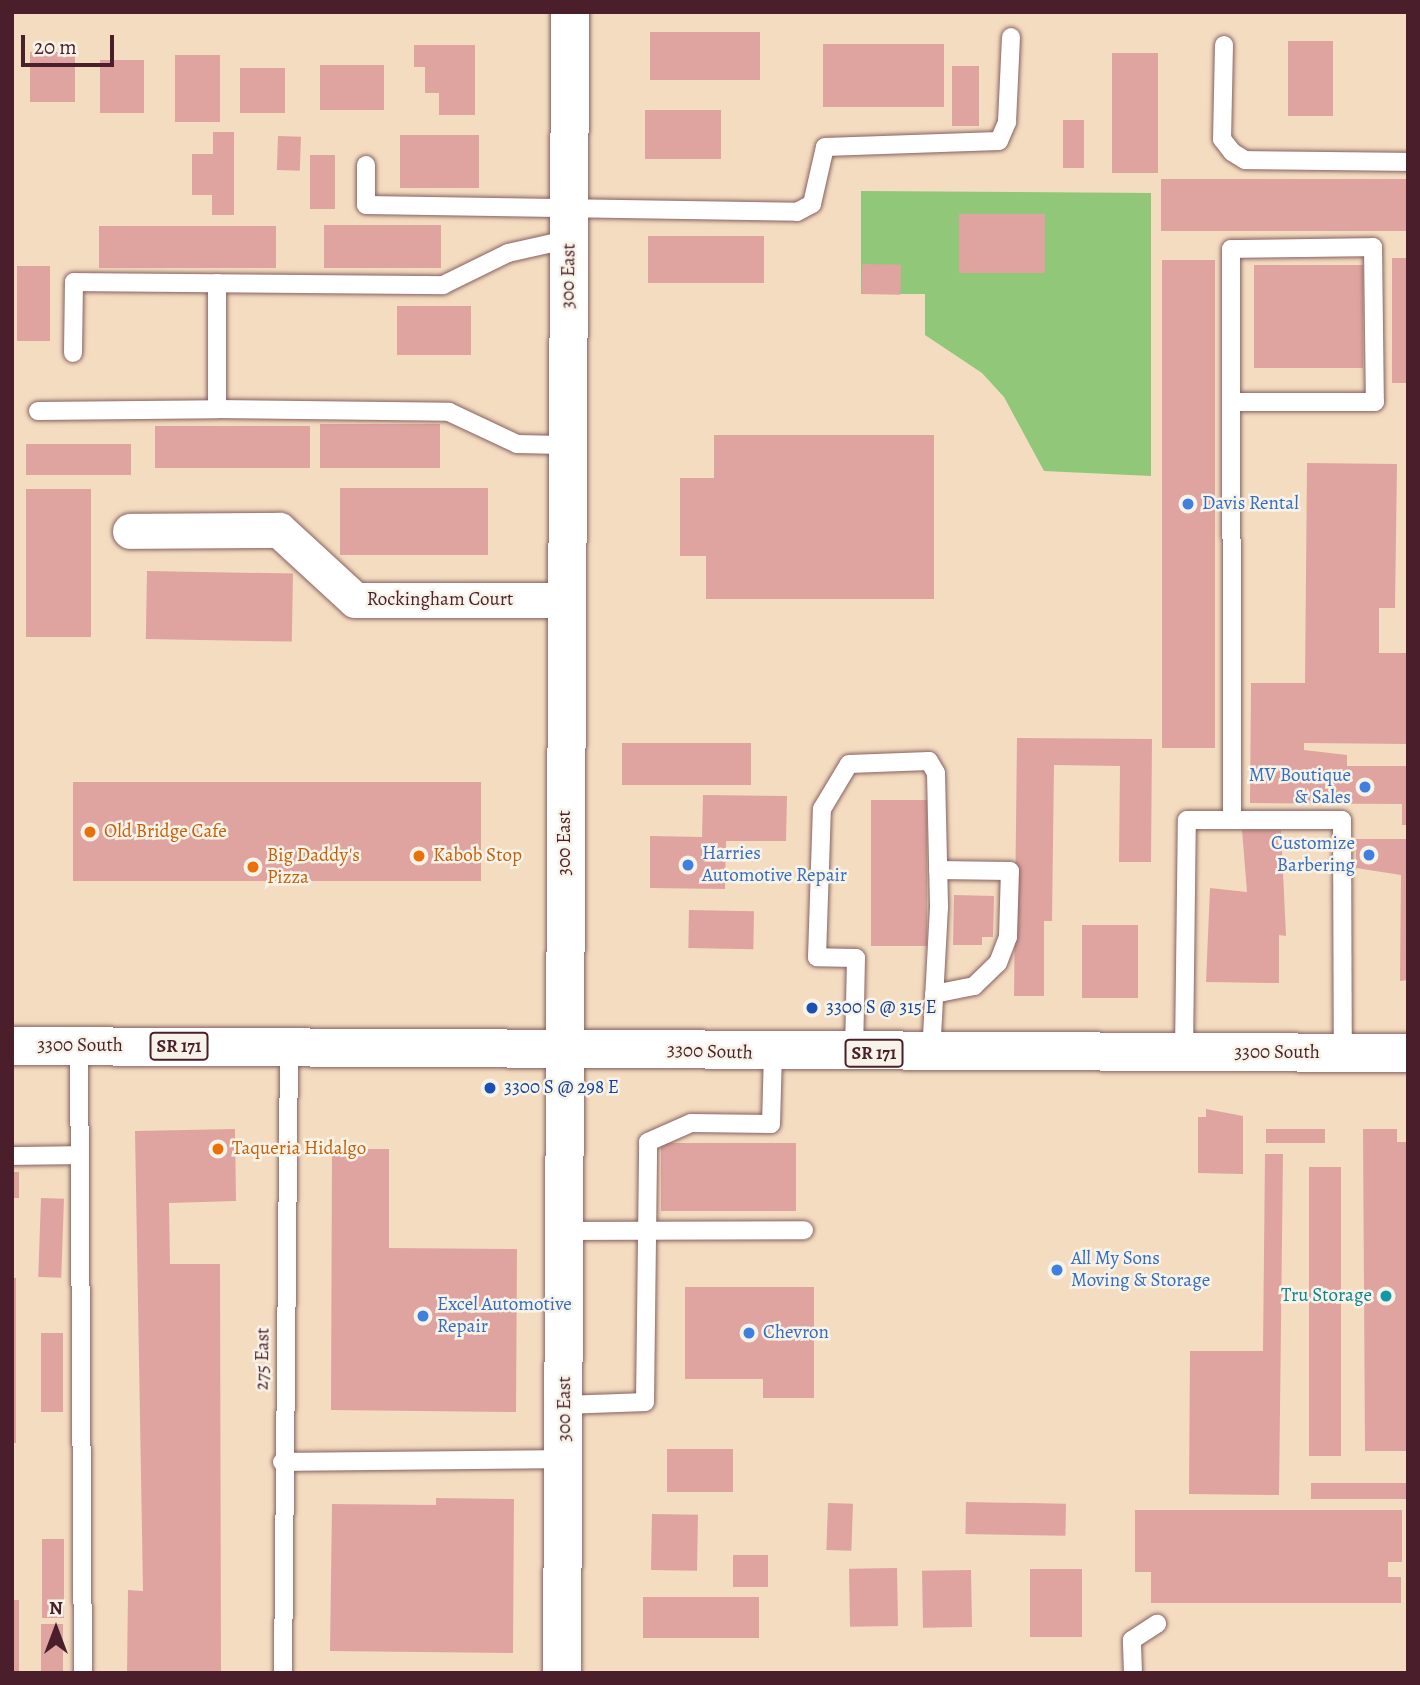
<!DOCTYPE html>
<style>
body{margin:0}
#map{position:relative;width:1420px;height:1685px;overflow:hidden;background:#f4dcc1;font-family:Alegreya,serif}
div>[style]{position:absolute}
.green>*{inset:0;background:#91c779}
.building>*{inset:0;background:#dfa4a0;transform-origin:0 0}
.roads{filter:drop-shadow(0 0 2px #866160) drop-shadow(0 0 2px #866160)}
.service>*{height:18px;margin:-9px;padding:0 9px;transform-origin:9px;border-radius:9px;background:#fff}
.minor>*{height:35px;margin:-17.5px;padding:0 17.5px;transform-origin:17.5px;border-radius:17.5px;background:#fff}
.tertiary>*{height:38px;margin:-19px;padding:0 19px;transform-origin:19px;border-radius:19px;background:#fff}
.primary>*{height:38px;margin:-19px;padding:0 19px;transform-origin:19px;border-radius:19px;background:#fff}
.dots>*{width:19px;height:19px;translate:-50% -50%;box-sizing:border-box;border:4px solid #f7f3e8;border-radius:50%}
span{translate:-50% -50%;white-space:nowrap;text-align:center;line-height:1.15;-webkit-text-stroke:5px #f7f3e8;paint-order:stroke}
.shield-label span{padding:2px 5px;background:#f7f3e8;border:2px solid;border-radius:5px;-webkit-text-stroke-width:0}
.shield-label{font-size:18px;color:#4a1f2b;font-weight:700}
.street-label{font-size:19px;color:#4a1f2b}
.shop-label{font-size:19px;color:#366cbe}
.left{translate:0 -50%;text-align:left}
.right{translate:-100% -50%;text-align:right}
.food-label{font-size:19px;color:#c56008}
.transit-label{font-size:19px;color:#164399}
.culture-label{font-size:19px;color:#0d838f}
.frame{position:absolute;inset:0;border:14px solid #4a1f2b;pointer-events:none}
.north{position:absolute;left:21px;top:1594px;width:70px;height:70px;-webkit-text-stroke:5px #f7f3e8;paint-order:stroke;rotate:0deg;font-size:19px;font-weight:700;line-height:28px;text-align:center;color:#4a1f2b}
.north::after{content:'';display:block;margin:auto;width:24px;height:32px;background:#4a1f2b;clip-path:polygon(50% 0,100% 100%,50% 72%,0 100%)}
.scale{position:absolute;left:21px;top:35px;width:93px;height:32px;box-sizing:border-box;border:4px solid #4a1f2b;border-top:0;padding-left:9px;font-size:21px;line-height:24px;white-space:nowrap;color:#4a1f2b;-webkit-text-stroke:5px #f7f3e8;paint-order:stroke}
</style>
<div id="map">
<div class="green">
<i style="clip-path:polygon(861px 191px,1151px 193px,1151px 476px,1044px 471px,1004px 397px,982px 373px,925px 335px,925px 294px,861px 294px)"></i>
</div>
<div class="building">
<i style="left:650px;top:32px;width:110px;height:48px"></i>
<i style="left:1288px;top:41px;width:45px;height:75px"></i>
<i style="left:823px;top:44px;width:121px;height:63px"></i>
<i style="clip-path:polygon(414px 45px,475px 45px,475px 115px,439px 115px,439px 93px,425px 93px,425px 67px,414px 67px)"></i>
<i style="left:30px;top:52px;width:45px;height:50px"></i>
<i style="left:1112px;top:53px;width:46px;height:120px"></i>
<i style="left:175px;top:55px;width:45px;height:67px"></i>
<i style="left:100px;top:60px;width:44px;height:53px"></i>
<i style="left:320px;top:65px;width:64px;height:45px"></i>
<i style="left:952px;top:66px;width:27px;height:60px"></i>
<i style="left:240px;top:68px;width:45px;height:45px"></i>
<i style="left:645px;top:110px;width:76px;height:49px"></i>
<i style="left:1063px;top:120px;width:21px;height:48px"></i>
<i style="clip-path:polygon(213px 132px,234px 132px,234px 215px,212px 215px,212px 195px,192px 195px,192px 154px,213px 154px)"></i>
<i style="left:400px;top:135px;width:79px;height:53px"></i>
<i style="left:278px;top:136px;width:23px;height:34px;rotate:2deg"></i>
<i style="left:310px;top:155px;width:25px;height:54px"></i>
<i style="left:1161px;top:179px;width:247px;height:52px"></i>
<i style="left:959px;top:214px;width:86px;height:59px"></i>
<i style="left:324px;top:225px;width:117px;height:43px"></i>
<i style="left:99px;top:226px;width:177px;height:42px"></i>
<i style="left:648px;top:236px;width:116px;height:47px"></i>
<i style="left:1392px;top:258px;width:16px;height:125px"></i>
<i style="left:1162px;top:260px;width:53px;height:488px"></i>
<i style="left:862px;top:264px;width:39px;height:30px;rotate:1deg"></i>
<i style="left:1254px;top:265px;width:109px;height:103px"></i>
<i style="left:17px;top:266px;width:33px;height:75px"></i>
<i style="left:397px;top:306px;width:74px;height:49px"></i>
<i style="left:320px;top:424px;width:120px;height:44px"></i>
<i style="left:155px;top:426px;width:155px;height:42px"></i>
<i style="clip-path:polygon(714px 435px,934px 435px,934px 599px,706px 599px,706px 556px,680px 556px,680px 478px,714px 478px)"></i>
<i style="left:26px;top:444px;width:105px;height:31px"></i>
<i style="clip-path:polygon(1307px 463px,1397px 464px,1395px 608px,1379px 608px,1379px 653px,1408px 653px,1408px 744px,1304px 743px,1304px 750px,1347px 755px,1347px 766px,1408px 766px,1408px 825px,1402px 825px,1402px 804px,1250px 803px,1251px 683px,1305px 683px)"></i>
<i style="left:340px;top:488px;width:148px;height:67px"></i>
<i style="left:26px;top:489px;width:65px;height:148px"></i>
<i style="left:147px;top:571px;width:146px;height:68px;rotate:1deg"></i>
<i style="clip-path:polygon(1017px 738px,1152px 739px,1151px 862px,1119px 862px,1120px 766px,1054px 765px,1052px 921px,1044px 921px,1044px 996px,1014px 996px)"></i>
<i style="left:751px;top:743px;width:42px;height:129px;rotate:90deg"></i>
<i style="left:481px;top:782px;width:99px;height:408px;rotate:90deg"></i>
<i style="clip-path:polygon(703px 795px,787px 796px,786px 841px,726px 841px,725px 889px,650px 888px,650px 836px,702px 837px)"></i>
<i style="left:871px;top:800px;width:56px;height:146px"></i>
<i style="clip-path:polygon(1242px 830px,1281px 830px,1286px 936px,1279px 935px,1279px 983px,1206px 982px,1210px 888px,1247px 892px)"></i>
<i style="clip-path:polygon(1356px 839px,1408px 839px,1408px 980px,1400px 981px,1401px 875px,1356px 868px)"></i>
<i style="clip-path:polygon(954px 895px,994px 896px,993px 937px,982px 937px,982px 945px,953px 945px)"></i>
<i style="left:689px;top:910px;width:65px;height:38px;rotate:1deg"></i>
<i style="left:1082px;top:925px;width:56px;height:73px"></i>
<i style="clip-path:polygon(1206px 1109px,1243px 1116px,1243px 1174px,1198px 1173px,1198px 1117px,1206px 1117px)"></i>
<i style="clip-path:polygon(235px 1129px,236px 1201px,169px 1203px,170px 1264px,220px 1264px,221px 1673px,127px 1673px,128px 1590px,143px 1591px,135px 1131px)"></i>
<i style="left:1266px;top:1129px;width:59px;height:14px"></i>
<i style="clip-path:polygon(1363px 1129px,1397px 1129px,1397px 1142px,1408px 1142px,1408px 1451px,1365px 1451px)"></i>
<i style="left:661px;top:1143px;width:135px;height:68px"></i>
<i style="clip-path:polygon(332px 1149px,389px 1149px,389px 1248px,517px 1249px,516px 1412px,331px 1410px)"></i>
<i style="clip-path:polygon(1265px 1154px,1283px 1154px,1279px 1495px,1189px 1494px,1190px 1351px,1263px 1351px)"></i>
<i style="left:1309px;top:1167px;width:32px;height:289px"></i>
<i style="left:12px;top:1172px;width:7px;height:26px"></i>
<i style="left:41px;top:1198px;width:23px;height:79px;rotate:2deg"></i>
<i style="left:12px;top:1278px;width:4px;height:165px"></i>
<i style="clip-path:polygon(685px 1287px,814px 1287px,814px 1398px,763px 1398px,763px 1379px,685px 1379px)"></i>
<i style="left:41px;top:1333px;width:22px;height:79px"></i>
<i style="left:667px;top:1449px;width:66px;height:43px"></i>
<i style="left:1311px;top:1483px;width:97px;height:16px"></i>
<i style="clip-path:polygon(436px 1498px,514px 1499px,513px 1653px,330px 1651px,332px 1504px,436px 1505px)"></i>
<i style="left:966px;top:1502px;width:100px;height:32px;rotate:1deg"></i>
<i style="left:828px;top:1503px;width:25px;height:47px;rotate:2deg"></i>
<i style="clip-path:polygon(1135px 1510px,1402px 1510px,1402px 1562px,1388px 1562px,1388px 1577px,1401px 1577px,1401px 1603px,1151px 1603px,1151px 1572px,1135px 1572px)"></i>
<i style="left:652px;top:1514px;width:46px;height:56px;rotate:1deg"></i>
<i style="left:42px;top:1539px;width:22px;height:79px"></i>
<i style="left:768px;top:1555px;width:32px;height:35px;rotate:90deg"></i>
<i style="left:897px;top:1568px;width:58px;height:48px;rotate:89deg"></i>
<i style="left:1030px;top:1569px;width:52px;height:68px"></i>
<i style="left:971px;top:1570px;width:57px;height:49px;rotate:89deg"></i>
<i style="left:759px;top:1597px;width:41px;height:116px;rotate:90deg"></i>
<i style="left:12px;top:1600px;width:7px;height:73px"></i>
<i style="left:41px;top:1624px;width:22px;height:49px"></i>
</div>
<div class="roads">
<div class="service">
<i style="left:1224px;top:45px;width:94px;rotate:91.2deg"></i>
<i style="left:1222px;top:139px;width:16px;rotate:52deg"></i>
<i style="left:1232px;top:152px;width:15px;rotate:32deg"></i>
<i style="left:1245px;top:160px;width:163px;rotate:0.7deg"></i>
<i style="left:366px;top:165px;width:40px;rotate:90deg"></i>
<i style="left:366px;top:205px;width:431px;rotate:0.9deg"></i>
<i style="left:797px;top:212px;width:17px;rotate:-28deg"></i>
<i style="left:812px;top:204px;width:58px;rotate:-77.2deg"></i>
<i style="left:825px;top:147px;width:174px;rotate:-2deg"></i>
<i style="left:999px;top:141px;width:21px;rotate:-67deg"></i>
<i style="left:1007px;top:122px;width:85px;rotate:-87.3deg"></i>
<i style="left:73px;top:353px;width:71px;rotate:-89.2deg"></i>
<i style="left:74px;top:282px;width:369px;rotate:0.5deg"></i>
<i style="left:443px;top:285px;width:72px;rotate:-26.2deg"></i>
<i style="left:508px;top:253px;width:64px;rotate:-12.7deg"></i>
<i style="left:217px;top:409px;width:232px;rotate:0.7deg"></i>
<i style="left:449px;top:412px;width:75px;rotate:25.2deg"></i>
<i style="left:517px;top:444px;width:51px;rotate:1.1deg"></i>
<i style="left:38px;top:411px;width:179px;rotate:-0.6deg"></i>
<i style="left:217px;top:409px;width:126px;rotate:-90deg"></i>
<i style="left:1232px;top:820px;width:110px"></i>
<i style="left:1342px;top:820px;width:233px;rotate:89.8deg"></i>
<i style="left:934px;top:994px;width:41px;rotate:-11.3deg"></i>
<i style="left:974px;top:986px;width:33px;rotate:-44deg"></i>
<i style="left:998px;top:963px;width:28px;rotate:-69deg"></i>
<i style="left:1008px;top:937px;width:66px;rotate:-88.3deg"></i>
<i style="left:1010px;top:871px;width:72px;rotate:-179.2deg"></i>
<i style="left:79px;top:1045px;width:628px;rotate:89.64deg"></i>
<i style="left:854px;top:1053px;width:95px;rotate:-88.8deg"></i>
<i style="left:856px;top:958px;width:39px;rotate:-179deg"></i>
<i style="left:817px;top:957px;width:148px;rotate:-88.1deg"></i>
<i style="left:822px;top:809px;width:52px;rotate:-59deg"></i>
<i style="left:849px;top:764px;width:80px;rotate:-2.1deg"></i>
<i style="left:929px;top:761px;width:14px;rotate:60deg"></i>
<i style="left:936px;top:773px;width:134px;rotate:88.7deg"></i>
<i style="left:939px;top:907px;width:146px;rotate:93.1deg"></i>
<i style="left:1184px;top:1053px;width:233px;rotate:-89.3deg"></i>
<i style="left:1187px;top:820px;width:45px"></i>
<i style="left:1232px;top:820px;width:571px;rotate:-90.1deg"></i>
<i style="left:1231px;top:249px;width:142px;rotate:-0.8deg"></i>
<i style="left:1373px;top:247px;width:155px;rotate:89.3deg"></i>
<i style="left:1375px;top:402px;width:143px;rotate:180deg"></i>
<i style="left:12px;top:1156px;width:68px;rotate:-0.8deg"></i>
<i style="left:566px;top:1231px;width:238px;rotate:-0.2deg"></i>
<i style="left:565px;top:1405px;width:80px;rotate:-2.1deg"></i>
<i style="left:645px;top:1402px;width:260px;rotate:-89.3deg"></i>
<i style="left:648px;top:1142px;width:47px;rotate:-23.8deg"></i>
<i style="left:691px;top:1123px;width:80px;rotate:0.7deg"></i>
<i style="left:771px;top:1124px;width:70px;rotate:-88.4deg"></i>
<i style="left:282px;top:1462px;width:282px;rotate:-0.6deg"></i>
<i style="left:283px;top:1673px;width:627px;rotate:-89.45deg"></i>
<i style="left:1133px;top:1673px;width:33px;rotate:-92deg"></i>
<i style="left:1132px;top:1640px;width:30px;rotate:-33deg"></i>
</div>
<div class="minor">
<i style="left:130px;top:531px;width:149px;rotate:-0.4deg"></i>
<i style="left:279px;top:530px;width:103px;rotate:42.6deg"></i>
<i style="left:355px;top:600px;width:213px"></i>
</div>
<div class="tertiary">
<i style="left:562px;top:1673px;width:1661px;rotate:-89.72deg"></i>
</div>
<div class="primary">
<i style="left:12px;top:1046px;width:1396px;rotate:0.29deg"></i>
</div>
</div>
<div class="dots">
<i style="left:1188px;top:504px;background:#3f7fe0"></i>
<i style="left:1365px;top:787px;background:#3f7fe0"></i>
<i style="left:90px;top:832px;background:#e8710a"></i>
<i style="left:1369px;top:855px;background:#3f7fe0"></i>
<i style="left:419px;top:856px;background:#e8710a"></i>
<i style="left:688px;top:865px;background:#3f7fe0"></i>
<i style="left:253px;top:867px;background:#e8710a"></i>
<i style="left:812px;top:1008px;background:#1a4fb4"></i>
<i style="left:490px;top:1088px;background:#1a4fb4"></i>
<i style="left:218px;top:1149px;background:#e8710a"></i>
<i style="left:1057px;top:1270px;background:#3f7fe0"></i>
<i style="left:1386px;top:1296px;background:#0f9aa8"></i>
<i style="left:423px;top:1316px;background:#3f7fe0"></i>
<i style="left:749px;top:1333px;background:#3f7fe0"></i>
</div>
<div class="shield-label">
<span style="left:179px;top:1046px">SR 171</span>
<span style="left:874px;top:1053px">SR 171</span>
</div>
<div class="street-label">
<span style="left:569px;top:276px;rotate:-89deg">300 East</span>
<span style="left:440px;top:600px">Rockingham Court</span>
<span style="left:565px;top:843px;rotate:-90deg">300 East</span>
<span style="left:80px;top:1046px">3300 South</span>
<span style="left:710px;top:1052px;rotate:2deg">3300 South</span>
<span style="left:1277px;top:1053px">3300 South</span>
<span style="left:263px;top:1359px;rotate:-89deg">275 East</span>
<span style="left:565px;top:1409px;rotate:-90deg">300 East</span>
</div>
<div class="shop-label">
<span class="left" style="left:1202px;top:504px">Davis Rental</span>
<span class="right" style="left:1351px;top:787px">MV Boutique<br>&amp; Sales</span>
<span class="right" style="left:1355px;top:855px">Customize<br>Barbering</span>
<span class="left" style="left:702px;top:865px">Harries<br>Automotive Repair</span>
<span class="left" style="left:1071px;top:1270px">All My Sons<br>Moving &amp; Storage</span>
<span class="left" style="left:437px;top:1316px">Excel Automotive<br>Repair</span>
<span class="left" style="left:763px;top:1333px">Chevron</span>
</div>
<div class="food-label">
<span class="left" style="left:104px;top:832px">Old Bridge Cafe</span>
<span class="left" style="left:267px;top:867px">Big Daddy's<br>Pizza</span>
<span class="left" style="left:433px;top:856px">Kabob Stop</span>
<span class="left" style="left:232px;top:1149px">Taqueria Hidalgo</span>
</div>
<div class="transit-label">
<span class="left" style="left:826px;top:1008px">3300 S @ 315 E</span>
<span class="left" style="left:504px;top:1088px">3300 S @ 298 E</span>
</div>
<div class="culture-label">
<span class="right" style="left:1372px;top:1296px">Tru Storage</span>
</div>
<div class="frame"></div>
<div class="north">N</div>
<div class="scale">20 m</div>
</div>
